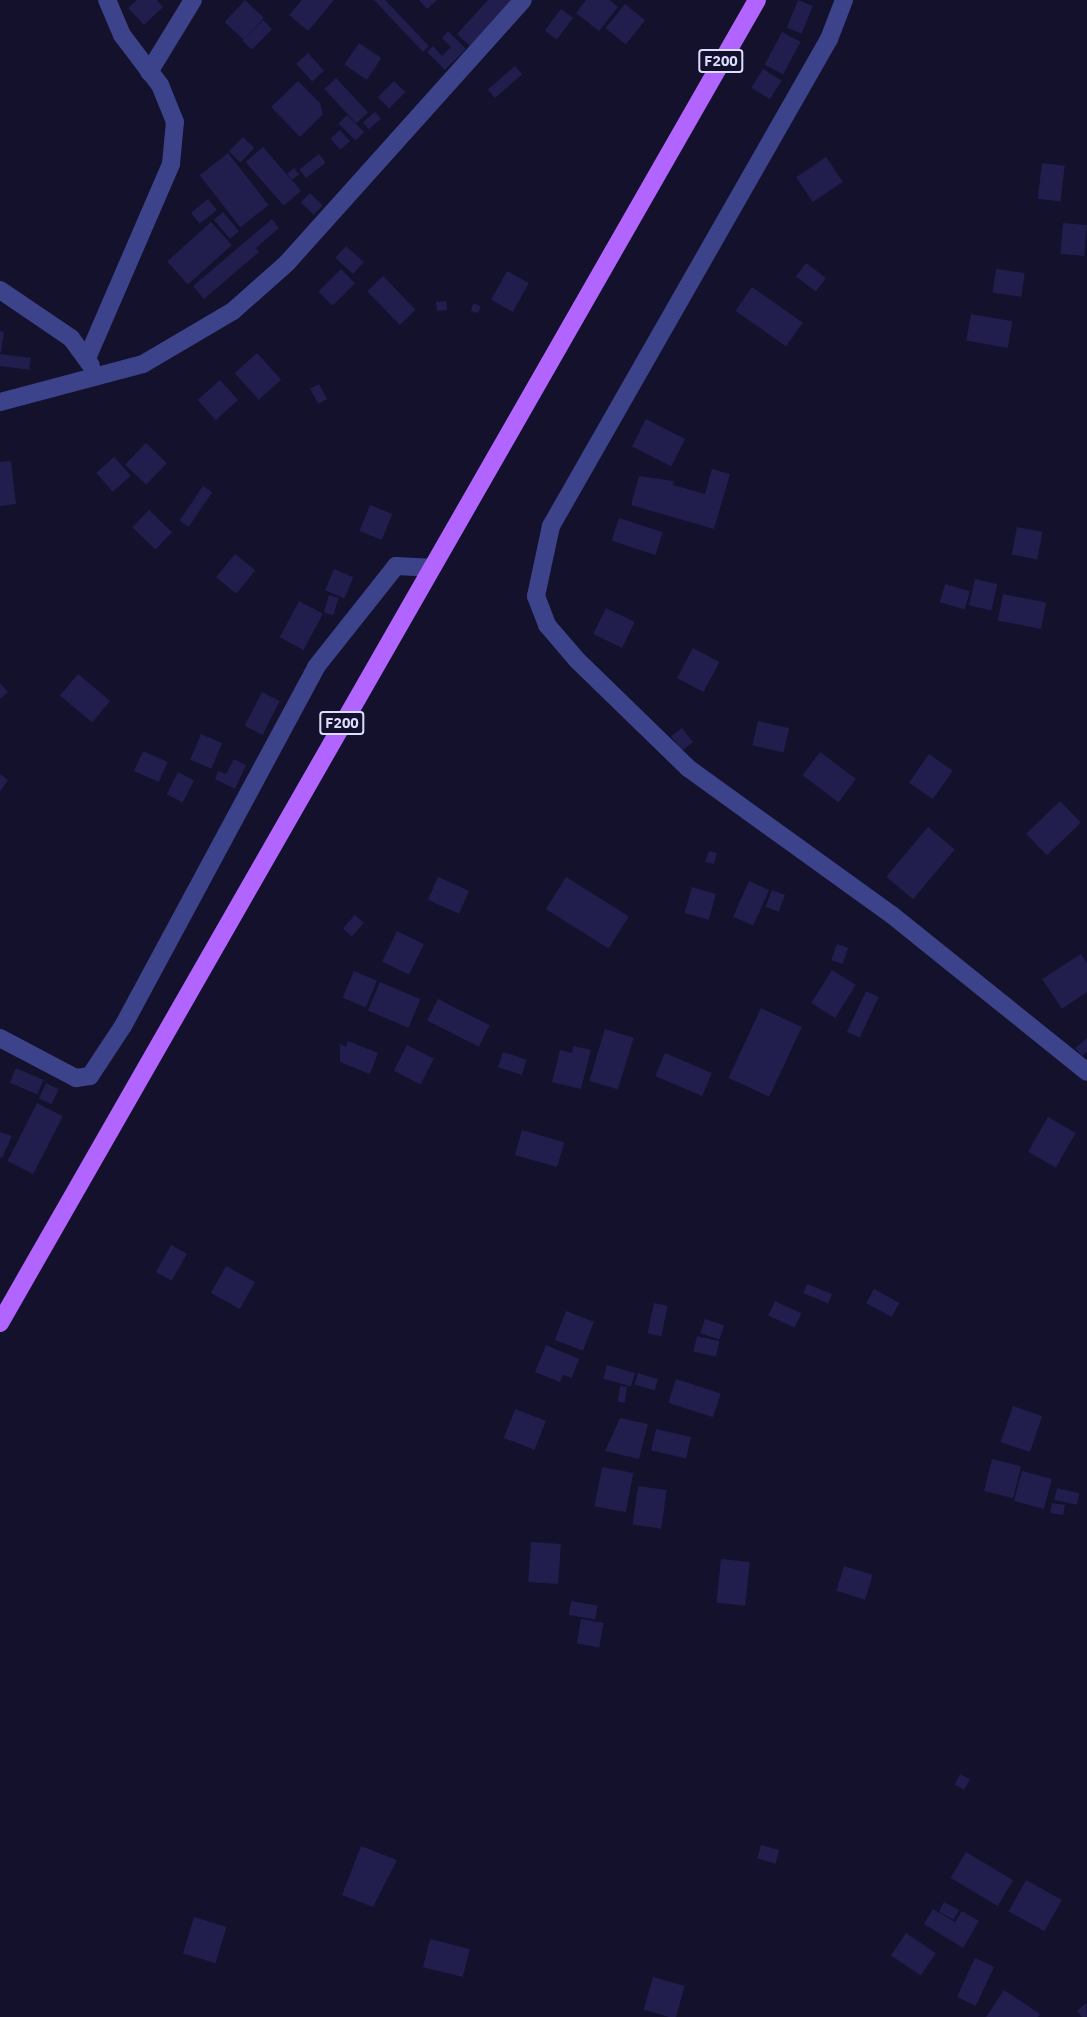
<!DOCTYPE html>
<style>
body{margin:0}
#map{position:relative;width:1087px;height:2017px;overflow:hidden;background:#13112c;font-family:"IBM Plex Sans",sans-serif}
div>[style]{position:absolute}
.building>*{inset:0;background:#211d4d;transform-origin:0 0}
.street>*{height:18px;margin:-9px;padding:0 9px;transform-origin:9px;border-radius:9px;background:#3c438b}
.primary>*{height:18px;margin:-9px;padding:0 9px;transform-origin:9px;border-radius:9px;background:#b264ff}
span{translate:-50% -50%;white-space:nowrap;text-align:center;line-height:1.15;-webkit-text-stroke:4.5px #13112c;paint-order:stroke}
.shield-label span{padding:2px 4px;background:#13112c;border:2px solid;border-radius:4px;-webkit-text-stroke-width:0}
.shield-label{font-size:14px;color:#ddf;font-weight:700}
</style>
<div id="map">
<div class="building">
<i style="clip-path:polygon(137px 0,157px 0,163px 7px,144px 25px,128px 8px)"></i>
<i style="left:245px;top:0;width:26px;height:30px;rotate:43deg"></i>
<i style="clip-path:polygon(302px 0,334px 0,308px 31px,289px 15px)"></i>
<i style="clip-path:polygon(374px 0,385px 0,429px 46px,423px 52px)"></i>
<i style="clip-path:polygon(419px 0,437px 0,427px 9px)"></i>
<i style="clip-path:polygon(488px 0,516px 0,473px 49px,457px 34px)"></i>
<i style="clip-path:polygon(586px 0,610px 0,618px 7px,599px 31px,576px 13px)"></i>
<i style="left:798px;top:0;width:16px;height:30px;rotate:22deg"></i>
<i style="left:625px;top:4px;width:26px;height:31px;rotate:39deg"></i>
<i style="left:561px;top:9px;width:15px;height:27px;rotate:37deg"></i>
<i style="left:263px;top:20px;width:13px;height:29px;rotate:45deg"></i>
<i style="clip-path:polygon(448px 31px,466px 49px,445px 70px,427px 52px,433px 46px,442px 56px,451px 47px,442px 38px)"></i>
<i style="left:782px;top:32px;width:21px;height:37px;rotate:28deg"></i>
<i style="left:359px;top:43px;width:27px;height:26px;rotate:34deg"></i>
<i style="left:308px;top:53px;width:24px;height:16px;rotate:48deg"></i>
<i style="left:515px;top:66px;width:11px;height:36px;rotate:49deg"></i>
<i style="left:763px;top:69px;width:22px;height:22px;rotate:32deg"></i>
<i style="left:336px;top:78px;width:47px;height:16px;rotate:47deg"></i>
<i style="clip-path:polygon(298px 81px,320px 103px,323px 114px,300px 137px,271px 107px)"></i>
<i style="left:394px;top:81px;width:16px;height:23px;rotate:45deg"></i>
<i style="left:375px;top:112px;width:9px;height:16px;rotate:49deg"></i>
<i style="left:347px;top:115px;width:24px;height:12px;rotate:45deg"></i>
<i style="left:340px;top:130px;width:15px;height:13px;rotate:48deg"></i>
<i style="left:243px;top:137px;width:16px;height:20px;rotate:45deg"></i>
<i style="left:263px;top:147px;width:58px;height:23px;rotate:49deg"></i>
<i style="left:228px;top:153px;width:66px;height:36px;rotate:52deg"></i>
<i style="left:319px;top:154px;width:11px;height:25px;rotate:52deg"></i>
<i style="left:826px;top:157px;width:30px;height:36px;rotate:56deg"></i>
<i style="left:1042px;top:163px;width:23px;height:36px;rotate:7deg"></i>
<i style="left:294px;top:168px;width:8px;height:9px;rotate:50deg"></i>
<i style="left:310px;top:193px;width:18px;height:13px;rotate:45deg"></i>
<i style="left:208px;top:199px;width:14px;height:22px;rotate:51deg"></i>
<i style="left:223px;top:212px;width:25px;height:12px;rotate:50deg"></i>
<i style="clip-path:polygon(272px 219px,279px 228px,256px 248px,259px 252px,204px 299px,193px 286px)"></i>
<i style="left:211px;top:222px;width:31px;height:59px;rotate:48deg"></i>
<i style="left:1063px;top:223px;width:24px;height:31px;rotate:5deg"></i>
<i style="left:346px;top:246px;width:24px;height:16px;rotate:42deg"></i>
<i style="left:806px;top:263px;width:25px;height:17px;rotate:37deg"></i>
<i style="left:341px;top:269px;width:20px;height:32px;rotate:45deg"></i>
<i style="left:996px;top:269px;width:29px;height:24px;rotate:8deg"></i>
<i style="left:507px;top:271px;width:25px;height:33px;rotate:29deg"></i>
<i style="left:383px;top:276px;width:47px;height:22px;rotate:46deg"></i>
<i style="left:752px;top:287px;width:62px;height:29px;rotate:35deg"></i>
<i style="left:446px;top:301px;width:9px;height:10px;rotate:84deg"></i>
<i style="clip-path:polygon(473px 303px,481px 306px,478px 313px,471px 311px)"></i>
<i style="left:971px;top:314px;width:42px;height:27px;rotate:10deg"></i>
<i style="clip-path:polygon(0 331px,4px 332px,1px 352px,0 352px)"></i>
<i style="left:257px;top:353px;width:36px;height:30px;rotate:48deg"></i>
<i style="left:0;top:354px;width:31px;height:12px;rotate:7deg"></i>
<i style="left:220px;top:380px;width:27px;height:30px;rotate:48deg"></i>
<i style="left:319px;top:384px;width:17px;height:10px;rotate:62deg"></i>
<i style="left:646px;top:419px;width:44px;height:31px;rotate:27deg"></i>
<i style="left:146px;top:443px;width:29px;height:30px;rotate:44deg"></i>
<i style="left:114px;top:457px;width:25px;height:24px;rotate:48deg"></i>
<i style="clip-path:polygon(11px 461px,16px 504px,0 506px,0 462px)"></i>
<i style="clip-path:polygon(712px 469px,730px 474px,714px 529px,631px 505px,639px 476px,674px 481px,673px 485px,705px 494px)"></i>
<i style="left:203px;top:486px;width:11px;height:42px;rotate:34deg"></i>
<i style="left:370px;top:505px;width:24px;height:28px;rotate:22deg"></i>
<i style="left:149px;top:510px;width:32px;height:24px;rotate:44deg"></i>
<i style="left:619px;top:518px;width:46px;height:24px;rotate:18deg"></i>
<i style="left:1017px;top:527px;width:26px;height:28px;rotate:11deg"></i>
<i style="left:235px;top:554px;width:26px;height:30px;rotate:39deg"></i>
<i style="left:334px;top:569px;width:21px;height:23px;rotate:23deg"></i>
<i style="left:975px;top:579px;width:23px;height:27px;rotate:13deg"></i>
<i style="left:945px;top:584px;width:26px;height:19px;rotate:16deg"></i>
<i style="left:1003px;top:594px;width:44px;height:27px;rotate:11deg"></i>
<i style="left:329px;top:595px;width:10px;height:18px;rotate:17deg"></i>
<i style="left:299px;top:601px;width:27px;height:41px;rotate:28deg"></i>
<i style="left:606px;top:608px;width:32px;height:29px;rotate:26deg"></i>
<i style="left:693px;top:648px;width:30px;height:34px;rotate:28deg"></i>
<i style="left:78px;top:674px;width:42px;height:28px;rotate:40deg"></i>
<i style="clip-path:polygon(0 683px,8px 692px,0 699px)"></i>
<i style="left:262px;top:692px;width:20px;height:38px;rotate:27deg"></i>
<i style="left:758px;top:721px;width:32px;height:25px;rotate:13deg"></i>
<i style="left:682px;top:728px;width:18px;height:14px;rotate:52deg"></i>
<i style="left:201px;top:734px;width:23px;height:28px;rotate:23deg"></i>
<i style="left:143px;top:751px;width:27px;height:22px;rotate:24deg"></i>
<i style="left:820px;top:752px;width:45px;height:29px;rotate:37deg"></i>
<i style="left:929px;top:754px;width:29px;height:35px;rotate:35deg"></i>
<i style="clip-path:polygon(234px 759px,246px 765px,235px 789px,215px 779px,218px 771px,226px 774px)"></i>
<i style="left:178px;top:772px;width:18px;height:25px;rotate:27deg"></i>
<i style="clip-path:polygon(0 774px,8px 780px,0 792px)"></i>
<i style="left:1060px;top:801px;width:30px;height:47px;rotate:46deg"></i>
<i style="left:928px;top:827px;width:35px;height:65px;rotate:40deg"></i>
<i style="clip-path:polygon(709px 851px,717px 853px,714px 864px,705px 862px)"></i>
<i style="left:438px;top:877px;width:34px;height:25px;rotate:24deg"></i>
<i style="left:566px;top:877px;width:74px;height:38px;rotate:32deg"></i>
<i style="left:749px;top:881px;width:22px;height:39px;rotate:24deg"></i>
<i style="left:692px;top:887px;width:25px;height:27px;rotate:16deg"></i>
<i style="left:772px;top:890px;width:14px;height:18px;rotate:21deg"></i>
<i style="left:355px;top:915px;width:12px;height:18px;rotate:42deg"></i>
<i style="left:397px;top:931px;width:30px;height:34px;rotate:26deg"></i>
<i style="left:837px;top:944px;width:12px;height:17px;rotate:20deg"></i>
<i style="clip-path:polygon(1081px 954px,1087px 963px,1087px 992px,1062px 1009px,1042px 979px)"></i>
<i style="left:832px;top:970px;width:28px;height:39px;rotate:32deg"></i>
<i style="left:354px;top:971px;width:25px;height:29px;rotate:23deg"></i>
<i style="left:380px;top:982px;width:44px;height:31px;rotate:23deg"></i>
<i style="left:866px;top:991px;width:14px;height:45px;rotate:25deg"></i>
<i style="left:438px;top:999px;width:58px;height:24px;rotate:27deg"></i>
<i style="left:761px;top:1008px;width:45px;height:77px;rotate:25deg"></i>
<i style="left:605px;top:1029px;width:30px;height:54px;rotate:17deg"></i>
<i style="clip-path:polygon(1087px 1038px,1087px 1052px,1082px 1056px,1075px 1048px)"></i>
<i style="clip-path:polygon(348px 1041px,378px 1053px,370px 1074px,340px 1062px,340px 1044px,346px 1047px)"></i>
<i style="left:407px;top:1045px;width:30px;height:29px;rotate:27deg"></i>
<i style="clip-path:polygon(573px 1046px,591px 1050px,581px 1089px,552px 1082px,560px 1050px,572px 1053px)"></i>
<i style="left:503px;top:1052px;width:25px;height:16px;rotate:18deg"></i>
<i style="left:665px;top:1053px;width:51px;height:25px;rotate:23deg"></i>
<i style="left:16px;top:1068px;width:30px;height:16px;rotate:23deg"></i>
<i style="left:46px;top:1083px;width:14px;height:17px;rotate:25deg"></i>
<i style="left:37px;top:1103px;width:29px;height:65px;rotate:27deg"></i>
<i style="left:1048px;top:1117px;width:32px;height:40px;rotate:30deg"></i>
<i style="left:522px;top:1130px;width:44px;height:26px;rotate:16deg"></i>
<i style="clip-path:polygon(0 1132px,12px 1136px,2px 1158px,0 1157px)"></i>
<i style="left:171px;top:1245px;width:18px;height:31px;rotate:29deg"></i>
<i style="left:226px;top:1266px;width:33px;height:31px;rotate:29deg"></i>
<i style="left:807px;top:1284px;width:27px;height:10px;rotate:22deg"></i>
<i style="left:874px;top:1289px;width:29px;height:16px;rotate:29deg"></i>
<i style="left:775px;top:1301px;width:29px;height:16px;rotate:25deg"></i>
<i style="left:654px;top:1303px;width:14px;height:31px;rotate:12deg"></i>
<i style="left:566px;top:1311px;width:30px;height:31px;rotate:21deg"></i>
<i style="left:705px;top:1319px;width:20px;height:15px;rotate:18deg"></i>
<i style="left:697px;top:1336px;width:23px;height:16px;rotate:13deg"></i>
<i style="clip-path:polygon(546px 1345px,579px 1359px,572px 1378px,563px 1375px,560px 1382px,535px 1372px)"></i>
<i style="left:607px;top:1365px;width:29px;height:14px;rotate:16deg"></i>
<i style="left:638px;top:1373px;width:21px;height:12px;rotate:17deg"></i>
<i style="left:676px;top:1379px;width:47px;height:25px;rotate:18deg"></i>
<i style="left:620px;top:1386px;width:7px;height:16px;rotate:8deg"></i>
<i style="left:1013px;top:1406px;width:31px;height:38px;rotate:19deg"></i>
<i style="left:515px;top:1409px;width:33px;height:31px;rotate:21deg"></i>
<i style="clip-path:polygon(620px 1418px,648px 1424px,639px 1459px,605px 1451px)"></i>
<i style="left:656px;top:1429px;width:36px;height:22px;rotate:13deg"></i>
<i style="left:992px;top:1459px;width:30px;height:33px;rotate:14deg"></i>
<i style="left:602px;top:1467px;width:32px;height:40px;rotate:11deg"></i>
<i style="left:1022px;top:1471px;width:31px;height:31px;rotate:15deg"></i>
<i style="left:638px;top:1486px;width:29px;height:39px;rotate:8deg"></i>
<i style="left:1057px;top:1488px;width:23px;height:12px;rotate:13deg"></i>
<i style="left:1052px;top:1503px;width:13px;height:10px;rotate:9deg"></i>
<i style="left:531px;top:1542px;width:30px;height:40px;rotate:4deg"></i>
<i style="left:721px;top:1559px;width:29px;height:44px;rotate:6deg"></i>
<i style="left:844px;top:1566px;width:30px;height:26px;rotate:17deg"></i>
<i style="left:571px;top:1601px;width:27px;height:14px;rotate:10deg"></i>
<i style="left:581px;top:1619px;width:23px;height:25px;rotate:10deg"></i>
<i style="left:960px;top:1774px;width:11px;height:12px;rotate:27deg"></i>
<i style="left:761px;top:1845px;width:19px;height:14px;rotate:16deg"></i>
<i style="clip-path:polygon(361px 1846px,397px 1860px,373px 1907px,342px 1895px)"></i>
<i style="left:966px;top:1852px;width:55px;height:30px;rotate:31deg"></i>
<i style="left:1026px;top:1880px;width:41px;height:36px;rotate:29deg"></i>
<i style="left:944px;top:1902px;width:17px;height:11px;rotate:28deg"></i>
<i style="clip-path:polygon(933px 1909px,955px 1922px,962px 1911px,979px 1921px,963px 1948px,924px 1924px)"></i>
<i style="left:194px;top:1917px;width:34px;height:38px;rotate:17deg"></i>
<i style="left:906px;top:1933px;width:36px;height:27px;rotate:34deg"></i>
<i style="left:430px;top:1939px;width:41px;height:29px;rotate:14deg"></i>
<i style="left:975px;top:1958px;width:21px;height:43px;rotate:25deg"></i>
<i style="left:653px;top:1977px;width:33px;height:34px;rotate:16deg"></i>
<i style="clip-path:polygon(1004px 1990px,1040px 2014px,1038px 2017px,986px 2017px)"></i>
<i style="clip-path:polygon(1086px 2003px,1087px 2017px,1082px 2017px,1077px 2011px)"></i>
</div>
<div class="street">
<i style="left:844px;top:0;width:42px;rotate:111deg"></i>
<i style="left:829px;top:39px;width:561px;rotate:119.72deg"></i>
<i style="left:551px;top:526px;width:72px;rotate:102.1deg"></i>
<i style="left:536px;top:596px;width:31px;rotate:69deg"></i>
<i style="left:547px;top:625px;width:46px;rotate:49.4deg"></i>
<i style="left:577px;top:660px;width:155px;rotate:44.2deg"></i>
<i style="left:688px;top:768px;width:251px;rotate:35.8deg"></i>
<i style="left:892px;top:915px;width:250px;rotate:38.8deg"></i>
<i style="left:149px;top:72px;width:84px;rotate:-58.6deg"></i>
<i style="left:0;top:290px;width:86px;rotate:34.1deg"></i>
<i style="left:71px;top:338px;width:34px;rotate:54deg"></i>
<i style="left:88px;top:356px;width:209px;rotate:-66.6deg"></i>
<i style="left:171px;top:164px;width:42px;rotate:-84.6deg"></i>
<i style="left:175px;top:122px;width:40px;rotate:-112deg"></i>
<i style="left:160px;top:85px;width:63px;rotate:-127.2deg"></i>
<i style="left:122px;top:35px;width:38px;rotate:-113deg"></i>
<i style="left:0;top:402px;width:148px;rotate:-14.9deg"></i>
<i style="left:143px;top:364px;width:104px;rotate:-30.5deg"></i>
<i style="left:233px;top:311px;width:72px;rotate:-41.6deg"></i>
<i style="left:287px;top:263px;width:353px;rotate:-48.1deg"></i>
<i style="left:0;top:1038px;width:86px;rotate:27.8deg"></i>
<i style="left:76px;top:1078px;width:14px;rotate:-8deg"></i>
<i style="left:90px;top:1076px;width:60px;rotate:-56.6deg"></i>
<i style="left:123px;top:1026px;width:408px;rotate:-61.7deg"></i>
<i style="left:316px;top:667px;width:129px;rotate:-51.6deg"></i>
<i style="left:396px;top:566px;width:34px;rotate:3deg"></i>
</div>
<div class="primary">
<i style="left:0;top:1323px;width:1524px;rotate:-60.22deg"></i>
</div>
<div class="shield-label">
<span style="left:721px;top:61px">F200</span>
<span style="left:342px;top:723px">F200</span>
</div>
</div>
